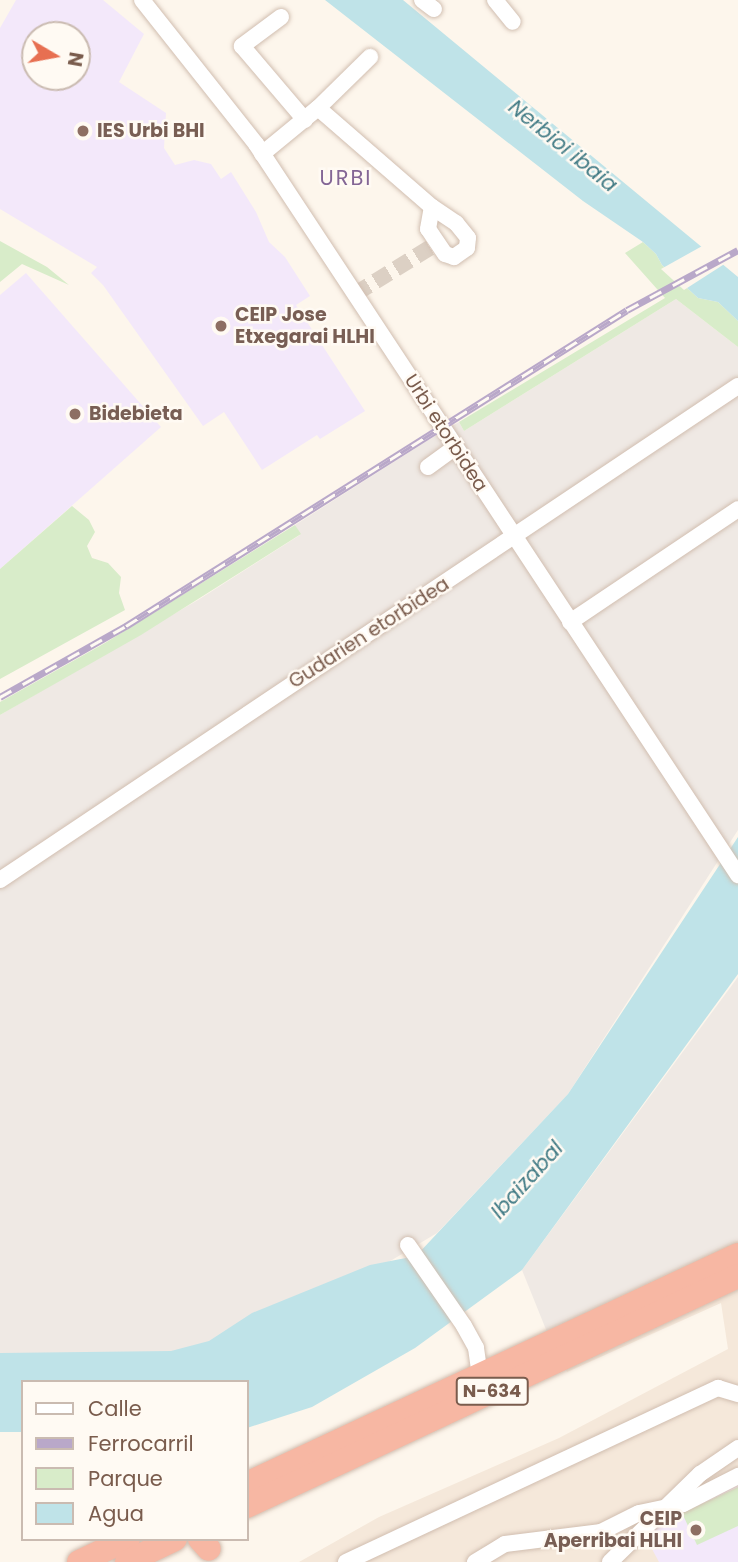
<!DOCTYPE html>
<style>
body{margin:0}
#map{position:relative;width:738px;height:1562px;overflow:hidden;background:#fdf6ec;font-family:Poppins,sans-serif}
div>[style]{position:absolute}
.residential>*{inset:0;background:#f5e8da}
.industrial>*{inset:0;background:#efe9e4}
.education>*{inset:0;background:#f3e8fa}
.green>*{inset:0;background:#d8ecc9}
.water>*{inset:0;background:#bfe3e8}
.pier>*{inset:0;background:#fdf6ec}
.minor-tunnel>*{height:16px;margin-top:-8px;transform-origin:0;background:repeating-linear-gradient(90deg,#dcd0c4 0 16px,transparent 0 24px)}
.roads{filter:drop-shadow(0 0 2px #d1beb0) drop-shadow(0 0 2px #d1beb0)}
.minor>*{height:16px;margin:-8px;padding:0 8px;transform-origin:8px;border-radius:8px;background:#fff}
.highway>*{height:24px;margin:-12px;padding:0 12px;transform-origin:12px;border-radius:12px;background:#f7b7a3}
.rail>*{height:7px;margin-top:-3.5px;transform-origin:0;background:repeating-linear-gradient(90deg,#fffaf3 0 13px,#b9a8c9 0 26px);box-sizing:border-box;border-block:2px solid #b9a8c9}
.dots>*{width:19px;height:19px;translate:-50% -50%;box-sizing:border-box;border:4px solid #fffaf3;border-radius:50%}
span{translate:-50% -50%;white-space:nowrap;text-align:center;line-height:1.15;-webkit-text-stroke:5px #fffaf3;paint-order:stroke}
.shield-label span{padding:2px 5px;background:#fffaf3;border:2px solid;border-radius:5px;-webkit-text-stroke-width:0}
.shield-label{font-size:18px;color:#7a5c4d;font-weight:700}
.education-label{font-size:19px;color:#785e54;font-weight:700}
.left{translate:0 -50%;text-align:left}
.right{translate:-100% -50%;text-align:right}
.street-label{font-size:19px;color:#7a5c4d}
.water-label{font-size:21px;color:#437c86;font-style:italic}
.neighbourhood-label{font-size:21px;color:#846695;letter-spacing:2px}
.legend{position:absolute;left:21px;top:1380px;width:228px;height:161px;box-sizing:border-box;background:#fffaf3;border:2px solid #cabbb1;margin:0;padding:9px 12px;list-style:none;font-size:21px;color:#7a5c4d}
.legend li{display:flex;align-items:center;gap:14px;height:35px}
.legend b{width:35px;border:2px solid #cabbb1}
.north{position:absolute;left:21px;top:21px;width:70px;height:70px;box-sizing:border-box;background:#fffaf3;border:2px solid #cabbb1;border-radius:50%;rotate:100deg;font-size:19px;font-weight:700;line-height:28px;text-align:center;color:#7a5c4d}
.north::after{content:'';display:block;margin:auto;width:24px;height:32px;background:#e76f51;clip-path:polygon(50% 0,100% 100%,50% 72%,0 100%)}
</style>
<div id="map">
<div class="residential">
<i style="clip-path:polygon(738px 1240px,738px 1562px,299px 1562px,379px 1517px,559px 1438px,728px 1349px,721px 1303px,567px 1372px,547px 1332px)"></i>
</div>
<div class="industrial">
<i style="clip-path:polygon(676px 299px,738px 347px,738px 830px,568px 1094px,437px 1233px,255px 1342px,0 1380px,0 715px,198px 600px,300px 535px,295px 525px,430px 439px,459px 422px,464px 431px)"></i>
<i style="clip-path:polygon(738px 977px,738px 1240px,547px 1332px,522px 1270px)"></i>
</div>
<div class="education">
<i style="clip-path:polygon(evenodd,16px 0,103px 0,144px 34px,119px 82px,166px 113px,164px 148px,175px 165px,194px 160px,211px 164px,221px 179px,231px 172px,256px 212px,269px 242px,285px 257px,310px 296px,296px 305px,365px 411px,320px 439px,317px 435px,262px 470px,224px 412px,203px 426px,103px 285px,91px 273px,97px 267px,0 209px,0 28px,16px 0,77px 35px,77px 77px,35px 77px,35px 35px,77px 35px)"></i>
<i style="clip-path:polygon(26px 273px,161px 427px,0 569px,0 295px)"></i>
<i style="clip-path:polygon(738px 1484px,738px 1562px,659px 1562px,645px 1536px,682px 1509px)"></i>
</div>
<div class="green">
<i style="clip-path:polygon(0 241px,47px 267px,69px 285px,22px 264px,0 282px)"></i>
<i style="clip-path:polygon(643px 242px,656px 254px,662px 265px,698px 298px,718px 302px,738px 321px,738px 347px,676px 299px,464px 431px,459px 422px,665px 298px,625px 253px)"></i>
<i style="clip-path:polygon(72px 506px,89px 520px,95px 532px,87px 546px,92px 558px,108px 563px,121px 577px,119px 593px,125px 610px,0 679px,0 569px)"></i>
<i style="clip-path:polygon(295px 525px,301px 534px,141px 635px,0 715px,0 702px,105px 643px)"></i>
<i style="clip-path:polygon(738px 1487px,738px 1526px,697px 1545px,682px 1513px)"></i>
</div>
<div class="water">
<i style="clip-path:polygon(325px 0,403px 0,738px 277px,738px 321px,718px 302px,698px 298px,662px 265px,656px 254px,643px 242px,583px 201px)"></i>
<i style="clip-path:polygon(738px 837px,738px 974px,522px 1270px,415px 1348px,312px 1407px,247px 1428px,247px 1382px,23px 1382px,23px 1432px,0 1432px,0 1353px,171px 1351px,209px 1341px,252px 1313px,370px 1265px,416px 1256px,568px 1094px)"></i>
</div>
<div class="pier">
<i style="clip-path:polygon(704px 245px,726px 263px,684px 290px,661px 269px)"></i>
</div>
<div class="minor-tunnel">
<i style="left:355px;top:294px;width:95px;rotate:-31.7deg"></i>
</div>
<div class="roads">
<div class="minor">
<i style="left:142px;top:0;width:184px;rotate:51.6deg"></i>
<i style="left:256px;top:144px;width:876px;rotate:56.6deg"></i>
<i style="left:422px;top:0;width:15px;rotate:37deg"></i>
<i style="left:495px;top:0;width:28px;rotate:51deg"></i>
<i style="left:281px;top:17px;width:49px;rotate:143.4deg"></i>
<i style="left:242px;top:46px;width:97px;rotate:49.6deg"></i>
<i style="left:318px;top:108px;width:151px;rotate:41deg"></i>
<i style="left:262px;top:154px;width:72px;rotate:-39.4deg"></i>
<i style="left:318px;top:108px;width:73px;rotate:-44.4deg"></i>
<i style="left:432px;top:207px;width:29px;rotate:34deg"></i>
<i style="left:456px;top:223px;width:19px;rotate:51deg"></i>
<i style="left:468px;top:238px;width:10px;rotate:96deg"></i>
<i style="left:467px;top:248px;width:16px;rotate:145deg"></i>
<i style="left:454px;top:257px;width:9px;rotate:-162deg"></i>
<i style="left:445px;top:254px;width:30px;rotate:-124deg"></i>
<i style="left:428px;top:229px;width:22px;rotate:-80deg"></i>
<i style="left:428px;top:467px;width:34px;rotate:-36deg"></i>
<i style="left:570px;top:622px;width:202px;rotate:-33.9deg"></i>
<i style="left:0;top:880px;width:888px;rotate:-33.8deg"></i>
<i style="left:408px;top:1245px;width:98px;rotate:55.3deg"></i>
<i style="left:464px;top:1326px;width:25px;rotate:61deg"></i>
<i style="left:476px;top:1348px;width:27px;rotate:82deg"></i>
<i style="left:346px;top:1562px;width:411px;rotate:-25.1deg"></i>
<i style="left:718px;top:1388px;width:21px;rotate:17deg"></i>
<i style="left:475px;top:1562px;width:35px;rotate:-31deg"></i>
<i style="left:505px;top:1544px;width:97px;rotate:-7.1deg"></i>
<i style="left:601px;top:1532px;width:42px;rotate:-26.6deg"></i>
<i style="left:639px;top:1513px;width:45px;rotate:-11.6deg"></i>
<i style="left:683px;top:1504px;width:62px;rotate:-27deg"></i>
<i style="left:610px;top:1562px;width:126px;rotate:-44.4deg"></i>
<i style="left:700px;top:1474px;width:46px;rotate:-34.4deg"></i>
</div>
<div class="highway">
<i style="left:247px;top:1484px;width:542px;rotate:-25deg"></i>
<i style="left:247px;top:1506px;width:542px;rotate:-25.1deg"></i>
<i style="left:200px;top:1539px;width:13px;rotate:48deg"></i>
<i style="left:79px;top:1562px;width:54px;rotate:-25.1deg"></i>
<i style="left:127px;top:1562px;width:53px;rotate:-25.6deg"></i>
</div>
</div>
<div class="rail">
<i style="left:0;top:697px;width:145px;rotate:-29.4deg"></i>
<i style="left:126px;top:626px;width:592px;rotate:-32.24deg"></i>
<i style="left:627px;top:310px;width:126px;rotate:-28.4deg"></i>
</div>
<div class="dots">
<i style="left:83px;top:131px;background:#8d6e63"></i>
<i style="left:221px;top:326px;background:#8d6e63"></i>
<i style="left:75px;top:414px;background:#8d6e63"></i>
<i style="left:696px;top:1530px;background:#8d6e63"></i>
</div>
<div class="shield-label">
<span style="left:492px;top:1391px">N-634</span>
</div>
<div class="education-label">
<span class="left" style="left:97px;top:131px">IES Urbi BHI</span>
<span class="left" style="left:235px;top:326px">CEIP Jose<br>Etxegarai HLHI</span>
<span class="left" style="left:89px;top:414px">Bidebieta</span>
<span class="right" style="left:682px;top:1530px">CEIP<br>Aperribai HLHI</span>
</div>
<div class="street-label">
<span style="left:446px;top:433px;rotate:57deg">Urbi etorbidea</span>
<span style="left:369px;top:633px;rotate:-33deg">Gudarien etorbidea</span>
</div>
<div class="water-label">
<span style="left:563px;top:146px;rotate:39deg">Nerbioi ibaia</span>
<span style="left:527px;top:1180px;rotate:-48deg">Ibaizabal</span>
</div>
<div class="neighbourhood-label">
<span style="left:346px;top:178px">URBI</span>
</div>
<ul class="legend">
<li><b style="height:9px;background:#fff"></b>Calle</li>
<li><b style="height:9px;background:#b9a8c9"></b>Ferrocarril</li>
<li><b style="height:19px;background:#d8ecc9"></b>Parque</li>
<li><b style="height:19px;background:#bfe3e8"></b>Agua</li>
</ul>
<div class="north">N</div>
</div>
